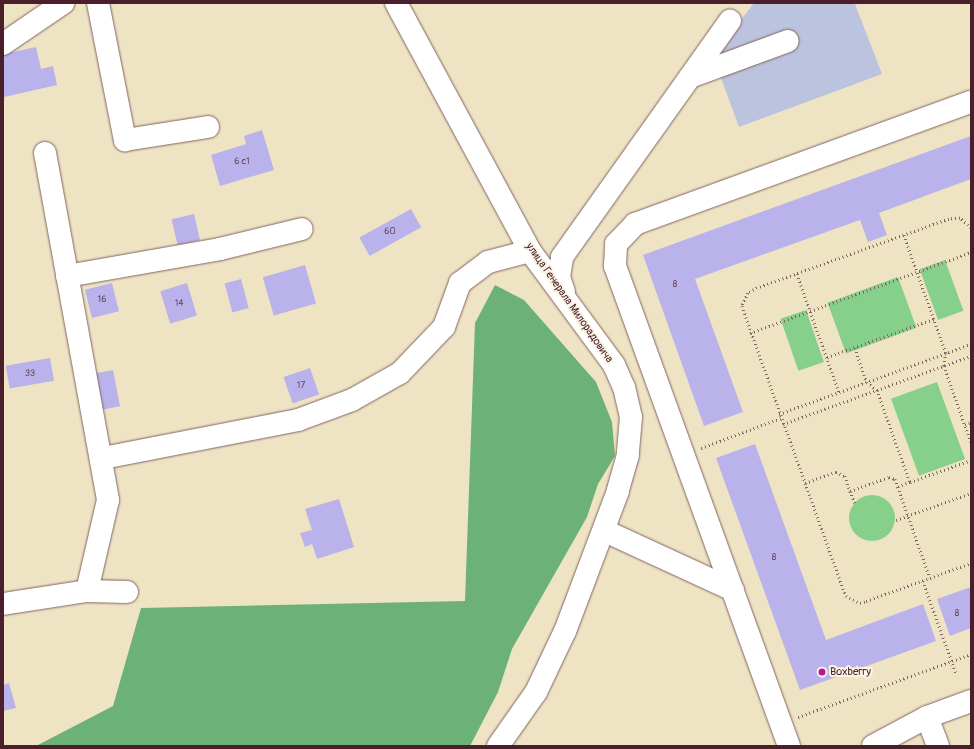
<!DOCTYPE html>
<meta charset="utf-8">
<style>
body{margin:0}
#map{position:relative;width:974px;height:749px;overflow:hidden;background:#eee4c4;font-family:Pangolin,sans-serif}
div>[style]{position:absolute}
.industrial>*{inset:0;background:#bcc3de}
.green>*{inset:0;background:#86d08c;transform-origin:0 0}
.round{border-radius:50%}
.forest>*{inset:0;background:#6cb278}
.building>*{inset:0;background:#bab2eb;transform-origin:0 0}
.path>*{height:2.5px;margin-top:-1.25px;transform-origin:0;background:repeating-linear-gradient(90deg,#836461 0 1px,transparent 0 4px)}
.roads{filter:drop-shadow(0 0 1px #836461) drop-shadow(0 0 1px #836461)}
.minor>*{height:22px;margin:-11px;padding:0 11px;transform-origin:11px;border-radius:11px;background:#fff}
.dots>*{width:11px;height:11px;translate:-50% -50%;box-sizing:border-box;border:2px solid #fcf5e5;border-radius:50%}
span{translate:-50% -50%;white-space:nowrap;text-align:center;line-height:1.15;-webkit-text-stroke:4px #fcf5e5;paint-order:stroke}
.number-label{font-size:9px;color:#66445b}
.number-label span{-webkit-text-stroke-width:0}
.street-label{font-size:11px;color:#4a1f2b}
.poi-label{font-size:11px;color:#4a1f2b}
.left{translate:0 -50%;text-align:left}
.frame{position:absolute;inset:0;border:4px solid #4a1f2b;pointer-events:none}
</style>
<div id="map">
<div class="industrial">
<i style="clip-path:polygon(754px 3px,855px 4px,882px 74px,739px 127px,713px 56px)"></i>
</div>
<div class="green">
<i style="left:945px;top:260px;width:54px;height:27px;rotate:70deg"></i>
<i style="left:898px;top:277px;width:54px;height:75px;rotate:70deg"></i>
<i style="left:806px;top:310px;width:55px;height:27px;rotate:71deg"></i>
<i style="left:937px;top:382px;width:82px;height:49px;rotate:70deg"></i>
<i class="round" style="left:849px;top:495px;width:46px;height:46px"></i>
</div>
<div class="forest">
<i style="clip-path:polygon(495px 285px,524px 300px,596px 382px,612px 422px,615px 456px,598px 484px,587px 517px,512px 649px,498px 692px,470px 746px,36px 746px,113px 706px,141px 608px,465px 601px,475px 323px)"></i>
</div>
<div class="building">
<i style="clip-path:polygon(36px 47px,41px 69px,53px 66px,57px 85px,4px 97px,3px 54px)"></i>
<i style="clip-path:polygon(262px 130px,274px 170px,220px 186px,211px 155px,246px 144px,244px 136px)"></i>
<i style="clip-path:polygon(971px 136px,971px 179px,879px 213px,887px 235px,868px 242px,860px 220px,695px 279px,743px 412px,704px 426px,643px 255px)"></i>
<i style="left:411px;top:209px;width:21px;height:59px;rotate:61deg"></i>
<i style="left:194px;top:214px;width:27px;height:23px;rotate:77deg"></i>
<i style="left:305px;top:265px;width:40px;height:44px;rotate:74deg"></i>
<i style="left:241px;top:279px;width:30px;height:17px;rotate:75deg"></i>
<i style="left:112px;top:283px;width:29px;height:28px;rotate:76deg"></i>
<i style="left:187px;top:283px;width:34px;height:28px;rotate:73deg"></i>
<i style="left:50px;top:358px;width:23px;height:45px;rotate:80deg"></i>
<i style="left:310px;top:368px;width:28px;height:28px;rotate:71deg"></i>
<i style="left:113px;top:370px;width:37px;height:25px;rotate:79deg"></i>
<i style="clip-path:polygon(755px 444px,826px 640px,923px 604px,936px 641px,800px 690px,716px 458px)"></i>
<i style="clip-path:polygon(339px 499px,354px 547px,317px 559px,312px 544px,305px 547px,300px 533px,312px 530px,305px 509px)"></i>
<i style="clip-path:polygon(971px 587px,971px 628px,950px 636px,937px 599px)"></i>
<i style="clip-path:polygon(9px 683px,16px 708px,3px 711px,3px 685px)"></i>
</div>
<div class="path">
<i style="left:971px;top:228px;width:15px;rotate:-138deg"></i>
<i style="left:960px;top:218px;width:11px;rotate:175deg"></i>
<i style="left:949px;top:219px;width:204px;rotate:160.2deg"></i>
<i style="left:757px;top:288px;width:10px;rotate:151deg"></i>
<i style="left:748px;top:293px;width:14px;rotate:115deg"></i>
<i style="left:742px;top:306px;width:308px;rotate:70.3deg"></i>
<i style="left:846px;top:596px;width:16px;rotate:27deg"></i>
<i style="left:860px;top:603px;width:6px;rotate:-18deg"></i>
<i style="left:866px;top:601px;width:112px;rotate:-19.9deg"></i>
<i style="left:904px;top:235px;width:125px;rotate:70.4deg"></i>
<i style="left:946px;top:353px;width:13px;rotate:99deg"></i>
<i style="left:944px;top:366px;width:81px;rotate:70.4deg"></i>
<i style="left:797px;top:274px;width:125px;rotate:70.4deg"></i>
<i style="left:750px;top:333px;width:235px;rotate:-20.1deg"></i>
<i style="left:855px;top:348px;width:36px;rotate:71deg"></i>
<i style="left:867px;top:382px;width:13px;rotate:39deg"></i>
<i style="left:877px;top:390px;width:98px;rotate:70.3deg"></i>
<i style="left:910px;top:482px;width:13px;rotate:157deg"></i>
<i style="left:898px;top:487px;width:96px;rotate:70.6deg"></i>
<i style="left:827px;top:357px;width:114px;rotate:-19.6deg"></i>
<i style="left:779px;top:414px;width:204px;rotate:-20deg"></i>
<i style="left:783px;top:424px;width:200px;rotate:-19.9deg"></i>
<i style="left:965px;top:425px;width:7px;rotate:-27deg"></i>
<i style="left:701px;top:448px;width:85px;rotate:-20.6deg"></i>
<i style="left:910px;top:482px;width:65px;rotate:-19.8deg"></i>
<i style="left:805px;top:483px;width:33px;rotate:-20deg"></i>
<i style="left:836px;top:472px;width:10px;rotate:24deg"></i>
<i style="left:845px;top:476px;width:16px;rotate:72deg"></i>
<i style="left:850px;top:491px;width:41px;rotate:-19.7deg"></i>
<i style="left:889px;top:477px;width:6px;rotate:18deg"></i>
<i style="left:895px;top:479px;width:9px;rotate:69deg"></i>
<i style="left:850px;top:491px;width:13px;rotate:67deg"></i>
<i style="left:896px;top:520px;width:80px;rotate:-19.8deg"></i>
<i style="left:923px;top:581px;width:98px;rotate:70.3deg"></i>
<i style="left:798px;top:717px;width:184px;rotate:-20deg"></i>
</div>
<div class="roads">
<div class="minor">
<i style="left:98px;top:3px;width:140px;rotate:78.9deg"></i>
<i style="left:125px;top:140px;width:84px;rotate:-8.9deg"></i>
<i style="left:396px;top:3px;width:282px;rotate:61.6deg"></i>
<i style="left:530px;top:251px;width:142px;rotate:53.6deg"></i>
<i style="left:614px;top:365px;width:24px;rotate:66deg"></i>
<i style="left:624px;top:387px;width:31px;rotate:77deg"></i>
<i style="left:631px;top:417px;width:38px;rotate:95deg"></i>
<i style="left:628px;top:455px;width:37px;rotate:106deg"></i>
<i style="left:618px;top:491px;width:150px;rotate:110.7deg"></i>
<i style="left:565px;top:631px;width:68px;rotate:115.4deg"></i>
<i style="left:536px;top:692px;width:66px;rotate:125.1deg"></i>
<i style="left:3px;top:44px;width:73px;rotate:-34.3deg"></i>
<i style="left:690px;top:77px;width:104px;rotate:-20.2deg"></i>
<i style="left:45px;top:153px;width:353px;rotate:79.7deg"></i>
<i style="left:108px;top:500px;width:93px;rotate:103deg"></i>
<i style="left:67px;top:276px;width:155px;rotate:-10deg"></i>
<i style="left:220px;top:249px;width:84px;rotate:-13.7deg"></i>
<i style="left:564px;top:292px;width:16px;rotate:-108deg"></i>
<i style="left:559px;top:277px;width:20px;rotate:-81deg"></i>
<i style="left:562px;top:257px;width:290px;rotate:-54.6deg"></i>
<i style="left:103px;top:458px;width:199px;rotate:-11deg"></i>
<i style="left:298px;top:420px;width:58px;rotate:-20.3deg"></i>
<i style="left:352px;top:400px;width:55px;rotate:-29.4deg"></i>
<i style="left:400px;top:373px;width:64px;rotate:-46.3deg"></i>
<i style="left:444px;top:327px;width:47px;rotate:-70deg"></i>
<i style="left:460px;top:283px;width:35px;rotate:-37deg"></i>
<i style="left:488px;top:262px;width:43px;rotate:-14.7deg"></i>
<i style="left:605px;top:531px;width:141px;rotate:24.7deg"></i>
<i style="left:3px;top:604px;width:85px;rotate:-8.8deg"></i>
<i style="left:87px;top:591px;width:40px;rotate:1.4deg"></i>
<i style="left:927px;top:717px;width:31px;rotate:69deg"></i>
<i style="left:789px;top:746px;width:511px;rotate:-109.93deg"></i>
<i style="left:615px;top:266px;width:22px;rotate:-87deg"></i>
<i style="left:616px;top:244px;width:28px;rotate:-46deg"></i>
<i style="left:635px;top:224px;width:357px;rotate:-20deg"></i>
<i style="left:873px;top:746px;width:61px;rotate:-28.2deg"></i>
<i style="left:927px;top:717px;width:47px;rotate:-20deg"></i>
</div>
</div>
<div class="dots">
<i style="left:822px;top:672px;background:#b5179e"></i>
</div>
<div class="number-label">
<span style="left:242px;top:162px">6 с1</span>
<span style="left:390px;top:232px">60</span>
<span style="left:675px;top:285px">8</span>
<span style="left:102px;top:300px">16</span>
<span style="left:179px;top:304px">14</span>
<span style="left:30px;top:374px">33</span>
<span style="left:301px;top:386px">17</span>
<span style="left:774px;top:558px">8</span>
<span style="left:957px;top:614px">8</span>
</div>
<div class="street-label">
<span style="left:569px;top:303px;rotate:55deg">улица Генерала Милорадовича</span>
</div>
<div class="poi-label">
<span class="left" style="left:830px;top:672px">Boxberry</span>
</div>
<div class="frame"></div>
</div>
